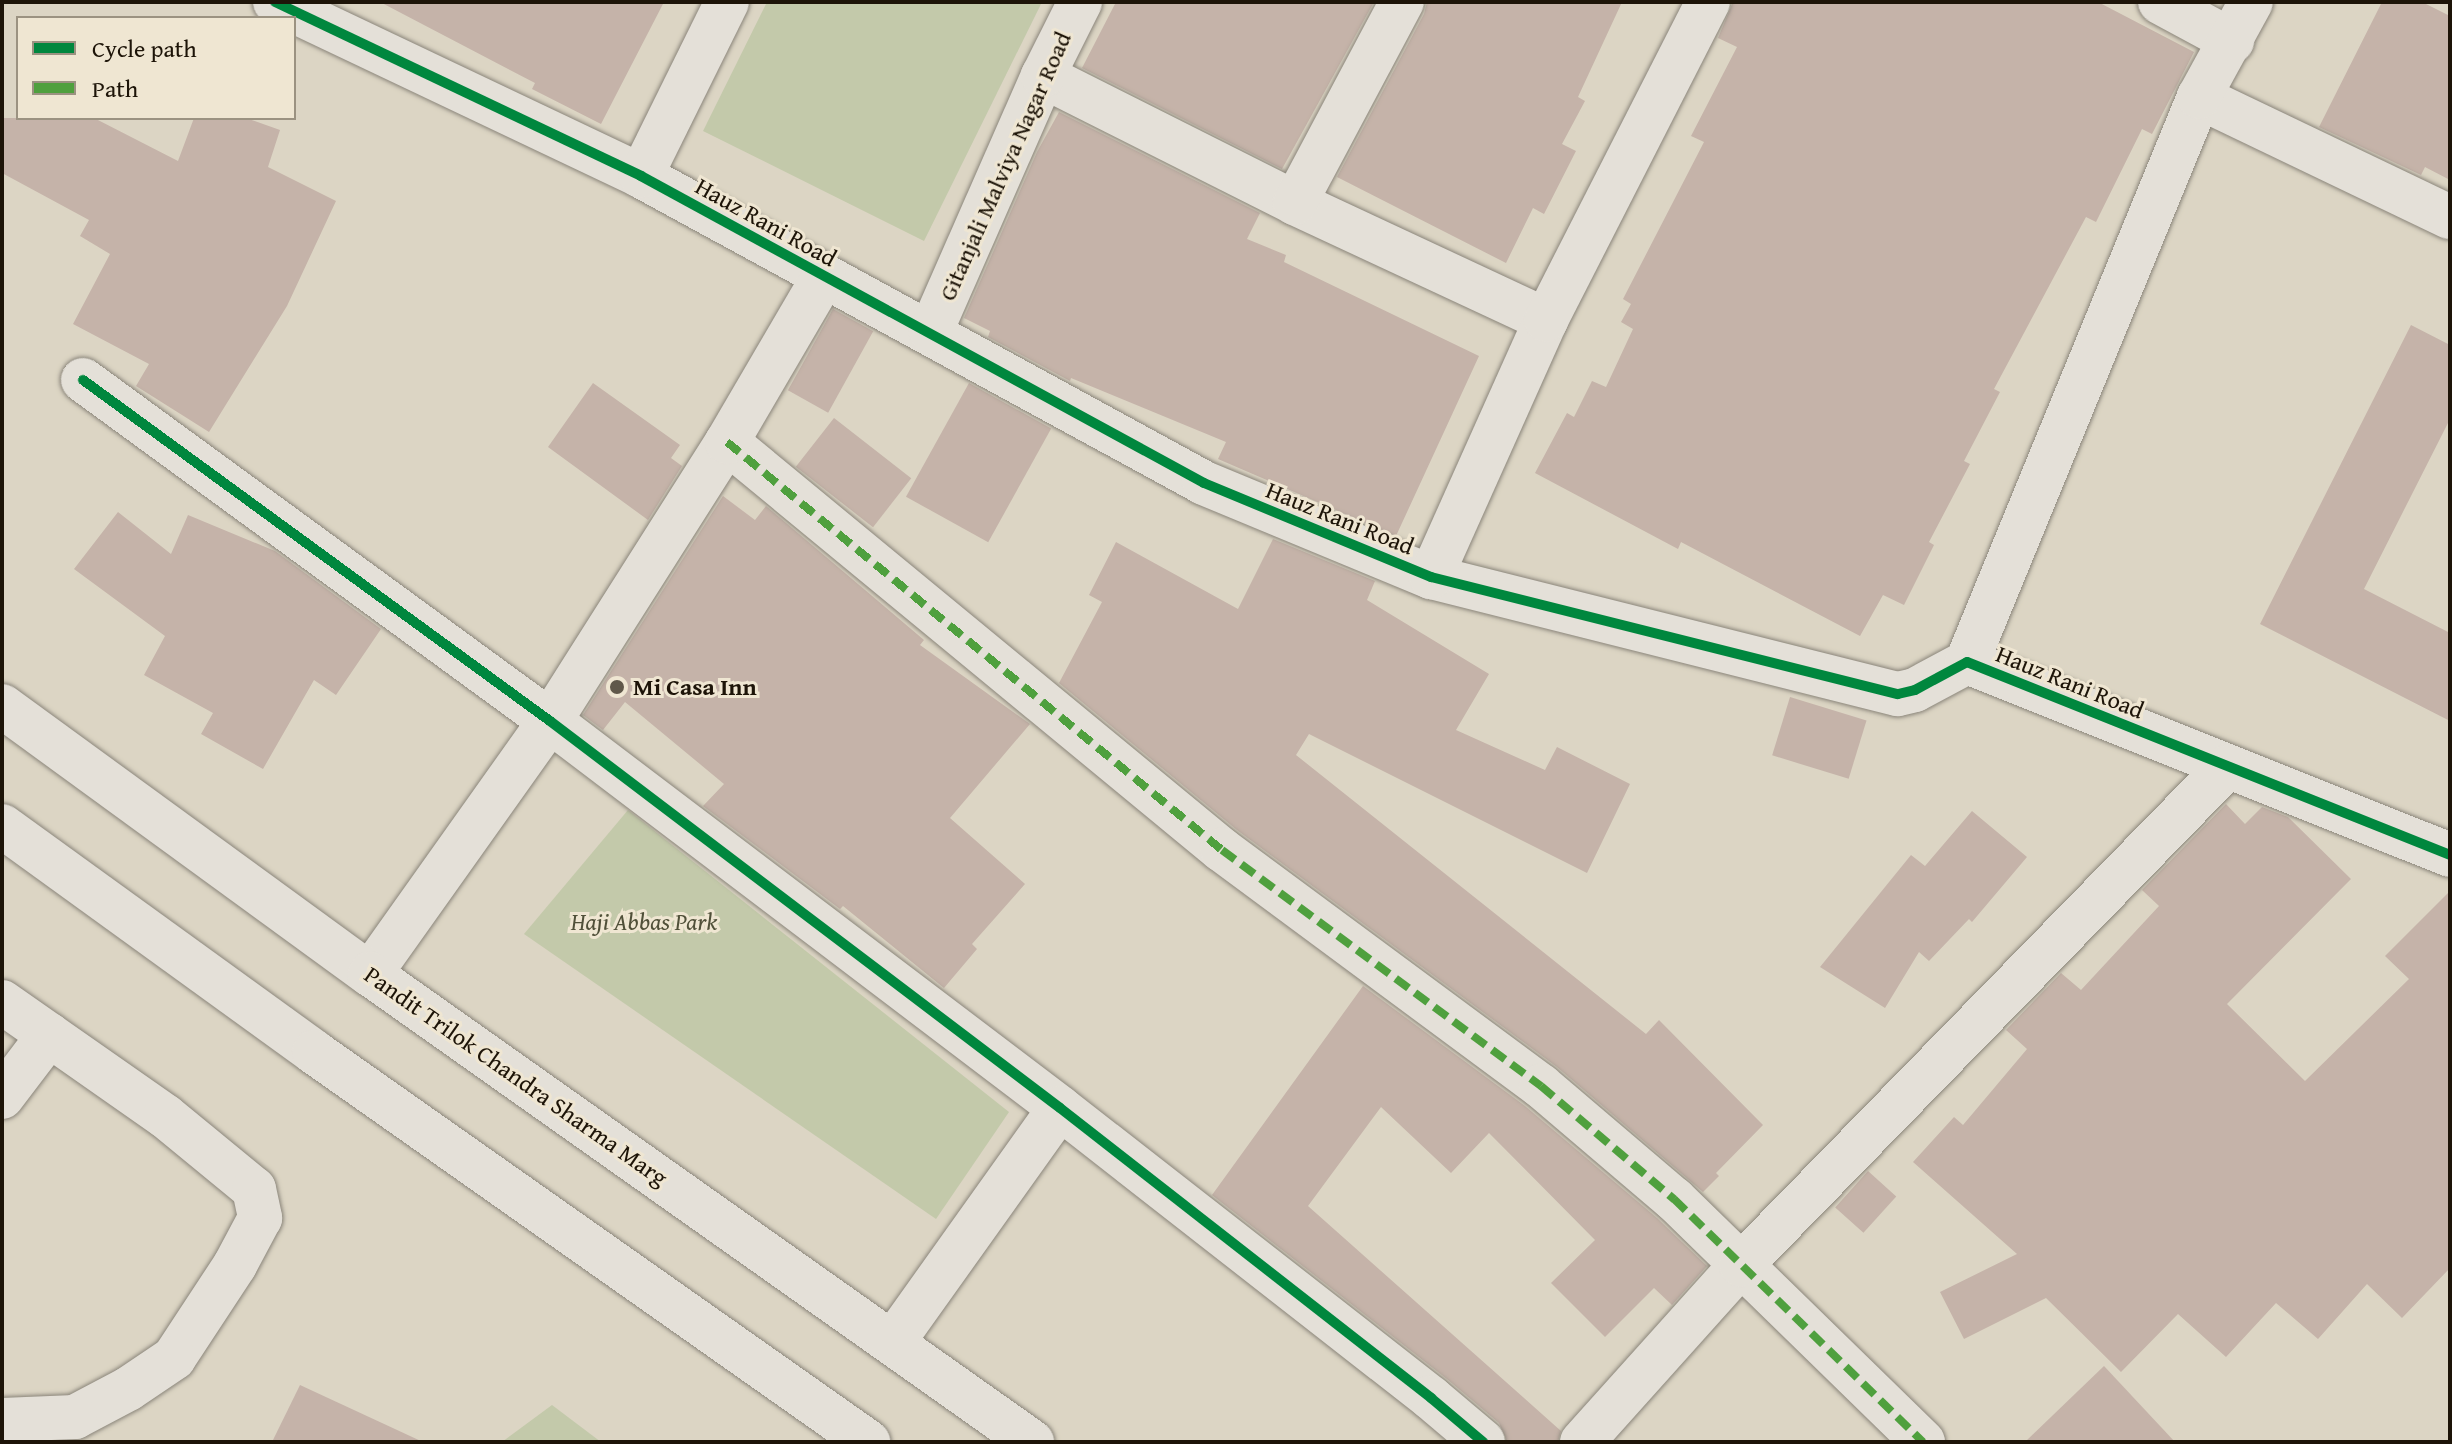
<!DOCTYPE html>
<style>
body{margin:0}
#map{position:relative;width:2452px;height:1444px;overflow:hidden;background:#dcd5c4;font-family:"Gentium Book Plus",serif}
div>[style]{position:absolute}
.green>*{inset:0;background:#c3c9aa}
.building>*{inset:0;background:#c5b3a9;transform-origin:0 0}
.roads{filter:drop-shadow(0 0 2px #8a857a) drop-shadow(0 0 2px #8a857a)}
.minor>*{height:44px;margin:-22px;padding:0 22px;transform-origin:22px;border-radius:22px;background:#e4e0d8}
.secondary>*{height:44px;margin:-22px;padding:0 22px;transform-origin:22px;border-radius:22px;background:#e4e0d8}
.quiet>*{height:8px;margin-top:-4px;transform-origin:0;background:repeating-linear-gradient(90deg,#4fa03e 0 16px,transparent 0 24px)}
.cycleway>*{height:10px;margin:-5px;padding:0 5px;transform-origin:5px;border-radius:5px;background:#00873e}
.dots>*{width:22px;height:22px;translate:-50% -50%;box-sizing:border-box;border:4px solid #efe6d2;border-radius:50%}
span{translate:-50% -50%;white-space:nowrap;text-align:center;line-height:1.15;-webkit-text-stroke:6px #efe6d2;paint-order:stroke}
.street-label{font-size:24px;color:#1d1408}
.poi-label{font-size:24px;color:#1d1408;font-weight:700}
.left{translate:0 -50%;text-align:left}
.park-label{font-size:24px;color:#505039;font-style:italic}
.frame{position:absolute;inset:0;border:4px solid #1d1408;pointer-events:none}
.legend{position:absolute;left:16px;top:16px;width:280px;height:104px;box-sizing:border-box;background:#efe6d2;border:2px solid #9b9281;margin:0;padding:10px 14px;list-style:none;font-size:24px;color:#1d1408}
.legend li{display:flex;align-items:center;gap:16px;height:40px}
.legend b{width:40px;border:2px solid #9b9281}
</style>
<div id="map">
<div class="green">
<i style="clip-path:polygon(767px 2px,1042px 2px,924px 241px,703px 131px)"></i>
<i style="clip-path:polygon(628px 810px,1009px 1112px,936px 1219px,524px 934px)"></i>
<i style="clip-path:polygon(552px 1405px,601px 1442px,502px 1442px)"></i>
</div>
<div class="building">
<i style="clip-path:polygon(380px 2px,664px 2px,601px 124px,532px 89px,535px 83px)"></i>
<i style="clip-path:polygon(1116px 2px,1374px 2px,1282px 169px,1082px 68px)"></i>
<i style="clip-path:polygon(1427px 2px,1622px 2px,1578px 97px,1585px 101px,1562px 144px,1576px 151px,1544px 214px,1533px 208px,1506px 263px,1337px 177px,1424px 14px)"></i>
<i style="clip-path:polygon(1733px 2px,2098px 2px,2194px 52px,2152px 134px,2142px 129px,2096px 222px,2086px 217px,1994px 389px,2000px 392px,1964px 461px,1970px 464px,1929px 542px,1934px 545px,1904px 605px,1883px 595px,1860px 636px,1681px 542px,1678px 549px,1535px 473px,1567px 413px,1574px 417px,1592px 381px,1606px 387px,1633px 329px,1621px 322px,1631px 304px,1623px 299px,1704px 142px,1691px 136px,1737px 47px,1718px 38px)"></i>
<i style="clip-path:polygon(2382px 2px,2422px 2px,2450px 16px,2450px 180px,2425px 167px,2421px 175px,2319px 127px)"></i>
<i style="clip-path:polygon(1059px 112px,1260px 213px,1247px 239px,1286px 255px,1284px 262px,1479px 356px,1396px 536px,1218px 459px,1226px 442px,1071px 378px,1070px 381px,988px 337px,990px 331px,964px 318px,1037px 152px)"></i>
<i style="clip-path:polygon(2px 118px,94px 118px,178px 161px,194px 118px,246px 118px,280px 130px,268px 167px,336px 201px,287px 306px,209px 432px,136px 386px,149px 364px,73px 324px,110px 254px,80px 236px,89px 220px,2px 173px)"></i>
<i style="left:833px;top:309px;width:46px;height:93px;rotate:29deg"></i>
<i style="clip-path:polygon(2411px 325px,2450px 345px,2450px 419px,2364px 589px,2450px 633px,2450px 721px,2260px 624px)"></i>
<i style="clip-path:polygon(593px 383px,680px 445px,671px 458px,682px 466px,648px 520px,548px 447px)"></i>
<i style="left:969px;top:383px;width:94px;height:130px;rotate:29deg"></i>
<i style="left:834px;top:418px;width:98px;height:62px;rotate:38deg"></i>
<i style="clip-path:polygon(723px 496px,755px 520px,766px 506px,924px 640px,920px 645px,1030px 724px,950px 818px,1025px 884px,972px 944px,977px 949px,944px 988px,843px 906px,840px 909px,703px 806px,724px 784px,625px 702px,603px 730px,583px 715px)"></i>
<i style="clip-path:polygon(118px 512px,171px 554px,188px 515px,275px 551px,381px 629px,336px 695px,314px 680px,263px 769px,201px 734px,213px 713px,144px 675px,165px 636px,74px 569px)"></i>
<i style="clip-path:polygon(1273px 539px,1375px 581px,1367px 600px,1489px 674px,1456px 730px,1545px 770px,1557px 747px,1630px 784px,1587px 873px,1309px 734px,1296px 755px,1646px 1034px,1659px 1020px,1763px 1125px,1716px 1173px,1719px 1176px,1703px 1192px,1557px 1067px,1237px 830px,1059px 683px,1102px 602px,1089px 595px,1116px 542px,1238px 609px)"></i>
<i style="left:1790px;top:697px;width:80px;height:61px;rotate:17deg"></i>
<i style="clip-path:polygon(2226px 804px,2245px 824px,2262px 807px,2288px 817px,2351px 879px,2227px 1004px,2305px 1081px,2409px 979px,2385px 956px,2450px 891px,2450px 1268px,2402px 1318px,2367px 1284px,2318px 1339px,2276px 1303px,2226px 1357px,2178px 1314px,2121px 1372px,2046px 1298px,1964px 1339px,1940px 1292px,2017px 1254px,1913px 1162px,1954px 1117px,1963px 1125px,2027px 1049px,2006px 1030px,2061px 973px,2081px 990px,2159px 906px,2142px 890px)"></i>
<i style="clip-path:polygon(1972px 811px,2027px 857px,1972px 922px,1969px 919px,1929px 961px,1919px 952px,1885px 1008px,1820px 967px,1911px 855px,1925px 866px)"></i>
<i style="clip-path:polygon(1363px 986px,1525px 1106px,1657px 1218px,1707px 1266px,1672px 1305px,1654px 1288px,1605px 1337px,1551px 1283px,1595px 1240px,1489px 1133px,1451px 1173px,1381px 1107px,1308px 1206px,1561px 1431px,1558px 1442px,1507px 1442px,1499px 1423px,1447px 1379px,1212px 1195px)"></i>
<i style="left:1868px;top:1171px;width:38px;height:49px;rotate:42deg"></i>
<i style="clip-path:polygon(2104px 1366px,2175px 1442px,2025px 1442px)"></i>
<i style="clip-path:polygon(300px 1385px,423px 1442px,272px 1442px)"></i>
</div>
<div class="roads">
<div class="minor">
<i style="left:275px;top:2px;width:405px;rotate:25.4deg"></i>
<i style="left:641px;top:176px;width:641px;rotate:28.6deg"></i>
<i style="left:1204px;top:483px;width:246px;rotate:22.5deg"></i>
<i style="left:1431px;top:577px;width:481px;rotate:14.1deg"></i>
<i style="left:1898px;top:694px;width:17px;rotate:-13deg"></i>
<i style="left:1915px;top:690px;width:59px;rotate:-28.3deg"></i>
<i style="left:1967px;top:662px;width:520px;rotate:21.78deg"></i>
<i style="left:2160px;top:2px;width:82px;rotate:28.4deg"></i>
<i style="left:1043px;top:76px;width:282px;rotate:26.7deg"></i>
<i style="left:1295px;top:203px;width:277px;rotate:25deg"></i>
<i style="left:2199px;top:97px;width:278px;rotate:25.6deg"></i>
<i style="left:641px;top:176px;width:194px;rotate:-63.7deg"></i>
<i style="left:1295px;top:203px;width:228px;rotate:-62deg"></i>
<i style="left:931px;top:331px;width:279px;rotate:-66.3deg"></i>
<i style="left:1043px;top:76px;width:83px;rotate:-63.4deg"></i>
<i style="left:83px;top:380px;width:578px;rotate:36.14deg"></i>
<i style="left:550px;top:721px;width:640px;rotate:37.19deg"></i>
<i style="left:1060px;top:1108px;width:471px;rotate:38deg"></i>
<i style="left:1431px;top:1398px;width:68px;rotate:40.2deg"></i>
<i style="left:727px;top:442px;width:641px;rotate:39.5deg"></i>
<i style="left:1222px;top:850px;width:397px;rotate:36.5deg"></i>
<i style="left:1541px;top:1086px;width:175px;rotate:40.4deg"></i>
<i style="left:1674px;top:1199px;width:348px;rotate:44.3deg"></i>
<i style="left:1431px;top:577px;width:282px;rotate:-65.9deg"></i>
<i style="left:1546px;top:320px;width:357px;rotate:-63deg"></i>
<i style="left:1967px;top:662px;width:611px;rotate:-67.68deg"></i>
<i style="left:2199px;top:97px;width:108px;rotate:-61.3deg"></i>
<i style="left:370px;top:974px;width:310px;rotate:-54.6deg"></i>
<i style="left:550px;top:721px;width:330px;rotate:-57.6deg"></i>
<i style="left:727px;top:442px;width:192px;rotate:-59.7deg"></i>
<i style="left:2px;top:1002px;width:199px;rotate:35deg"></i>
<i style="left:165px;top:1116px;width:115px;rotate:39.4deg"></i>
<i style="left:254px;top:1189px;width:30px;rotate:78deg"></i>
<i style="left:260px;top:1218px;width:53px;rotate:118deg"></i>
<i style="left:235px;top:1265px;width:111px;rotate:123.3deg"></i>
<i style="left:174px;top:1358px;width:55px;rotate:146deg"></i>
<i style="left:128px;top:1389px;width:60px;rotate:152.2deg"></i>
<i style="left:75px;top:1417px;width:73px;rotate:177.6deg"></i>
<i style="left:2px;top:1097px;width:78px;rotate:-52.8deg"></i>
<i style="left:893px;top:1342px;width:287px;rotate:-54.5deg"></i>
<i style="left:1582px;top:1442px;width:238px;rotate:-48.1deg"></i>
<i style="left:1741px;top:1265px;width:696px;rotate:-45.7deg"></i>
</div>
<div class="secondary">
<i style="left:2px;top:706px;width:455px;rotate:36.1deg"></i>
<i style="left:370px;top:974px;width:811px;rotate:35.26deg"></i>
<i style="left:2px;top:826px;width:385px;rotate:35.9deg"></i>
<i style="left:314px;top:1052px;width:678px;rotate:35.14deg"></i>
</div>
</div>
<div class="quiet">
<i style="left:727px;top:442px;width:641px;rotate:39.5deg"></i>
<i style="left:1222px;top:850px;width:397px;rotate:36.5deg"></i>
<i style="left:1541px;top:1086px;width:175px;rotate:40.4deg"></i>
<i style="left:1674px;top:1199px;width:348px;rotate:44.3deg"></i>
</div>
<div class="cycleway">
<i style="left:275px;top:2px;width:405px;rotate:25.4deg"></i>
<i style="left:641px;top:176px;width:641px;rotate:28.6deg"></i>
<i style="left:1204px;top:483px;width:246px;rotate:22.5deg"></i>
<i style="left:1431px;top:577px;width:481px;rotate:14.1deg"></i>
<i style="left:1898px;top:694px;width:17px;rotate:-13deg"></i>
<i style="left:1915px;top:690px;width:59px;rotate:-28.3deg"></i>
<i style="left:1967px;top:662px;width:520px;rotate:21.78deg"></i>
<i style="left:83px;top:380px;width:578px;rotate:36.14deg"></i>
<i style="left:550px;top:721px;width:640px;rotate:37.19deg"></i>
<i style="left:1060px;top:1108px;width:471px;rotate:38deg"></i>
<i style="left:1431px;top:1398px;width:68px;rotate:40.2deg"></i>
</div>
<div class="dots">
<i style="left:617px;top:687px;background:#60584a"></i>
</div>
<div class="street-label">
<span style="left:1005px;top:166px;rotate:-66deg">Gitanjali Malviya Nagar Road</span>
<span style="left:766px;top:222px;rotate:29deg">Hauz Rani Road</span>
<span style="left:1340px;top:518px;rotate:22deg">Hauz Rani Road</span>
<span style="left:2070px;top:682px;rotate:22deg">Hauz Rani Road</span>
<span style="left:516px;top:1076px;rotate:35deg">Pandit Trilok Chandra Sharma Marg</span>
</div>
<div class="poi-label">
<span class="left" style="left:633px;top:687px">Mi Casa Inn</span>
</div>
<div class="park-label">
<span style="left:644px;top:922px">Haji Abbas Park</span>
</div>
<div class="frame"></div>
<ul class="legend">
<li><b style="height:10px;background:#00873e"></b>Cycle path</li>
<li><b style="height:10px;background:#4fa03e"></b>Path</li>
</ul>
</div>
